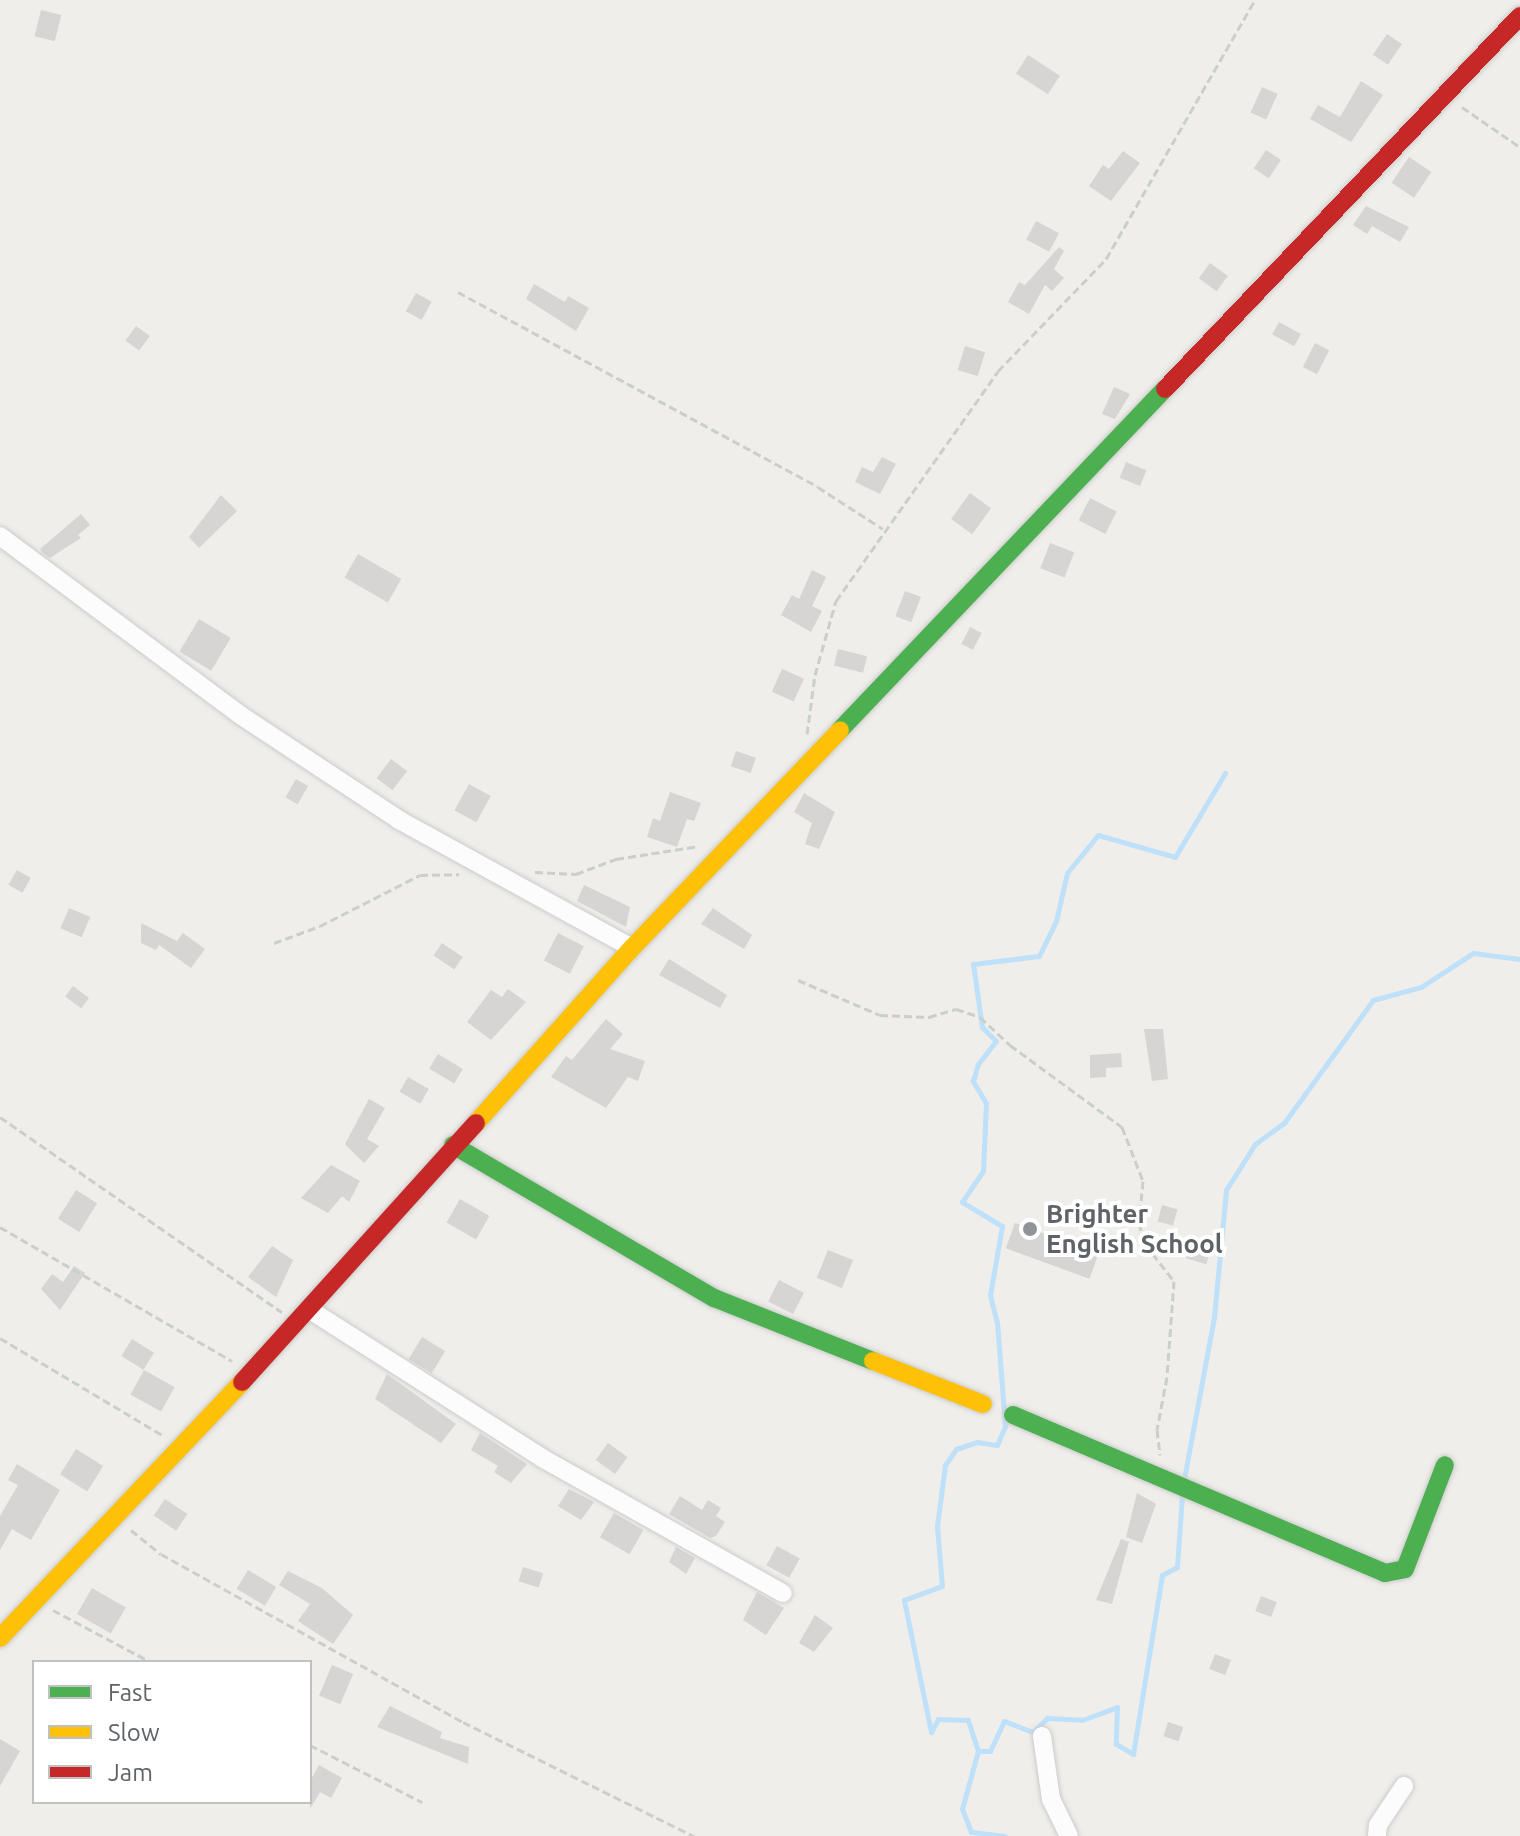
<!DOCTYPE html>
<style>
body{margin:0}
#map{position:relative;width:1520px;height:1836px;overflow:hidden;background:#efeeea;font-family:Ubuntu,sans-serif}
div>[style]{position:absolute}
.stream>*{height:5px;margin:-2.5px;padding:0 2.5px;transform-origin:2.5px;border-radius:2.5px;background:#bfe0f9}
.building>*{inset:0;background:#d6d5d3;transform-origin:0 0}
.path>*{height:3px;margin-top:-1.5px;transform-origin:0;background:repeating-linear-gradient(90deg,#cacfcc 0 8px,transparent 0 12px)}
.roads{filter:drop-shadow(0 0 2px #cbcccc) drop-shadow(0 0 2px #cbcccc)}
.street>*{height:18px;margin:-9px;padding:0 9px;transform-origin:9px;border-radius:9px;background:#fdfcfc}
.fast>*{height:18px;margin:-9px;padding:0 9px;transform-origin:9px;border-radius:9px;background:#4caf50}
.slow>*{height:18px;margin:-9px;padding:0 9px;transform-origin:9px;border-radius:9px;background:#ffc107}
.jam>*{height:18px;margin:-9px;padding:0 9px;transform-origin:9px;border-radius:9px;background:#c62828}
.dots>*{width:22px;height:22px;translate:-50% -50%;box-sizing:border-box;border:4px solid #fff;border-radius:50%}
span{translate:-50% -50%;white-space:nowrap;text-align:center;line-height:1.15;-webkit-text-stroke:8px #fff;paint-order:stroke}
.poi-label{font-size:26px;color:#5f6368;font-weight:700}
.left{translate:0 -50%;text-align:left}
.legend{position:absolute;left:32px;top:1660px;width:280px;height:144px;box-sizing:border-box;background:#fff;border:2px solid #bfc1c3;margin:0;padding:10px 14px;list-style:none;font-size:24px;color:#5f6368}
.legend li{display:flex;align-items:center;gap:16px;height:40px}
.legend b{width:40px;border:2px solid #bfc1c3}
</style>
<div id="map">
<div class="stream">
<i style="left:1184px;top:1479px;width:165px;rotate:-79.5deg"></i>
<i style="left:1214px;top:1317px;width:128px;rotate:-84.6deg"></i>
<i style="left:1226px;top:1190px;width:54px;rotate:-57.8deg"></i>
<i style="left:1255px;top:1144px;width:36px;rotate:-36deg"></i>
<i style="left:1284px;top:1123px;width:152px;rotate:-54.1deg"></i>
<i style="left:1373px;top:1000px;width:50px;rotate:-15.2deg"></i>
<i style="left:1421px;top:987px;width:62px;rotate:-33.2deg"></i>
<i style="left:1473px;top:953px;width:47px;rotate:7.3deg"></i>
<i style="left:978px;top:1751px;width:12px"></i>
<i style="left:990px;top:1751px;width:33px;rotate:-65deg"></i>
<i style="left:1004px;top:1721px;width:31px;rotate:21deg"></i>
<i style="left:1033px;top:1732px;width:20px;rotate:-45deg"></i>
<i style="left:1047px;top:1718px;width:35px;rotate:3deg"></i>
<i style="left:1082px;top:1720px;width:37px;rotate:-20deg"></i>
<i style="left:1117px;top:1707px;width:37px;rotate:92deg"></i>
<i style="left:1116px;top:1744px;width:20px;rotate:30deg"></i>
<i style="left:1133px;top:1754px;width:181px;rotate:-80.8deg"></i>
<i style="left:1162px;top:1575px;width:17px;rotate:-28deg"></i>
<i style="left:1177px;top:1567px;width:71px;rotate:-86deg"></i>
<i style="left:1005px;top:1836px;width:34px;rotate:-173deg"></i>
<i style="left:971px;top:1832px;width:25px;rotate:-111deg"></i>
<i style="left:962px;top:1809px;width:60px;rotate:-74.6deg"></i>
<i style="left:978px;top:1751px;width:33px;rotate:-108deg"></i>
<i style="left:968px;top:1720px;width:30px;rotate:-178deg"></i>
<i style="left:938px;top:1719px;width:15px;rotate:118deg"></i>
<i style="left:931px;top:1732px;width:135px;rotate:-101.6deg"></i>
<i style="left:904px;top:1600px;width:40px;rotate:-20.2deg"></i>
<i style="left:942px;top:1586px;width:60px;rotate:-94.8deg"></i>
<i style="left:937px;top:1526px;width:62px;rotate:-82.5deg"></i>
<i style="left:945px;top:1465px;width:19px;rotate:-55deg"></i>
<i style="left:956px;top:1449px;width:22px;rotate:-18deg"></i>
<i style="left:977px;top:1442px;width:20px;rotate:9deg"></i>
<i style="left:997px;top:1445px;width:21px;rotate:-67deg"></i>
<i style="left:1005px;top:1426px;width:103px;rotate:-94.4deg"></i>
<i style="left:997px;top:1323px;width:29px;rotate:-104deg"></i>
<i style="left:990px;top:1295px;width:70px;rotate:-80.1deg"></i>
<i style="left:1002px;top:1226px;width:47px;rotate:-149deg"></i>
<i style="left:962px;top:1202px;width:37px;rotate:-56deg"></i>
<i style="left:983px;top:1171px;width:68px;rotate:-87.5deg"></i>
<i style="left:986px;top:1103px;width:26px;rotate:-121deg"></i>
<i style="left:973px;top:1081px;width:18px;rotate:-74deg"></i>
<i style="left:978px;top:1064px;width:29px;rotate:-52deg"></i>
<i style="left:996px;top:1041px;width:20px;rotate:-135deg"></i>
<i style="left:982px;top:1027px;width:64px;rotate:-98.1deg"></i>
<i style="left:973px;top:964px;width:66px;rotate:-6.9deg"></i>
<i style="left:1039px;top:956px;width:39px;rotate:-64deg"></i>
<i style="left:1056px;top:921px;width:49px;rotate:-77.1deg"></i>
<i style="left:1067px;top:873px;width:49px;rotate:-50.8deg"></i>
<i style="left:1098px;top:835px;width:80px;rotate:15.9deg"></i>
<i style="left:1175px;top:857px;width:98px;rotate:-59.2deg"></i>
</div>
<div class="building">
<i style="left:41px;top:10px;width:21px;height:27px;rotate:14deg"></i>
<i style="left:1387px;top:34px;width:18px;height:25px;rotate:34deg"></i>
<i style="left:1028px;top:55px;width:38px;height:22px;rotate:33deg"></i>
<i style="clip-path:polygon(1361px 81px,1383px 95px,1351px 142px,1310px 119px,1318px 105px,1340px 117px)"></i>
<i style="left:1262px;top:87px;width:17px;height:28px;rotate:24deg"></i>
<i style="left:1266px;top:150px;width:18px;height:22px;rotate:34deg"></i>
<i style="clip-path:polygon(1123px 151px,1140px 163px,1111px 201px,1089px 186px,1103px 165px,1109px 169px)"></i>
<i style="left:1409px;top:157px;width:27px;height:31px;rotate:34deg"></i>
<i style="clip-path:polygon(1366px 206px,1409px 227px,1400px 242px,1372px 226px,1367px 234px,1353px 225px)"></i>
<i style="left:1036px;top:221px;width:26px;height:21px;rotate:28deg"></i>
<i style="clip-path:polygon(1059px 247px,1064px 251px,1054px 269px,1064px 278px,1052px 291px,1045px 285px,1029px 314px,1008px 302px,1019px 282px,1025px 285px)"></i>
<i style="left:1210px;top:263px;width:22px;height:19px;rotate:36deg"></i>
<i style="clip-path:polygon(534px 284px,565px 302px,568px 296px,589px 308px,576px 331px,526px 299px)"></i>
<i style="left:416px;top:293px;width:18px;height:21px;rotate:29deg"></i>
<i style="left:1279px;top:322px;width:25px;height:14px;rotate:29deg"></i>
<i style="left:136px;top:326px;width:17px;height:18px;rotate:36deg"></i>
<i style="left:1315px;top:343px;width:16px;height:27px;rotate:27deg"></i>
<i style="left:965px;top:346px;width:21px;height:25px;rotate:17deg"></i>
<i style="clip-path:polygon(1114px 387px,1130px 394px,1115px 419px,1102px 414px)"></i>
<i style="clip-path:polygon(882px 457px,896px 464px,880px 494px,855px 482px,862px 467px,873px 472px)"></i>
<i style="left:1126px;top:462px;width:22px;height:17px;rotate:22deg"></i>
<i style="left:970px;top:493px;width:26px;height:32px;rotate:36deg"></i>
<i style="clip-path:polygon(221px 495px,237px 511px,199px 548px,189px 537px)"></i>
<i style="left:1090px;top:498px;width:30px;height:25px;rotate:27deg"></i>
<i style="clip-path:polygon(81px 514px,90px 525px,78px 535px,81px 538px,50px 558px,44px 554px,40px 549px)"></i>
<i style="left:1050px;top:543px;width:26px;height:27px;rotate:21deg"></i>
<i style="left:358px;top:554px;width:50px;height:27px;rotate:30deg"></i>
<i style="clip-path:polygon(812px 570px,826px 577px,812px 606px,822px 611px,811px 632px,781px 615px,792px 595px,799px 599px)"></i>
<i style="left:905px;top:591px;width:17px;height:27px;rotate:21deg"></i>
<i style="left:199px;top:619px;width:37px;height:38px;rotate:31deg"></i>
<i style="left:970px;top:627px;width:13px;height:19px;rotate:27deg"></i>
<i style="left:838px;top:649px;width:30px;height:17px;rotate:14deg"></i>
<i style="left:782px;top:669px;width:24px;height:25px;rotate:24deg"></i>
<i style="left:736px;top:751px;width:21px;height:16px;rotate:19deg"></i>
<i style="left:391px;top:759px;width:20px;height:24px;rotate:37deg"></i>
<i style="left:296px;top:779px;width:14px;height:21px;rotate:30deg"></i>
<i style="left:469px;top:784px;width:25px;height:30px;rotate:29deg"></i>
<i style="clip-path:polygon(670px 792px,701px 803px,694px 821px,687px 819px,677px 847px,647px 837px,653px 818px,660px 821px)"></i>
<i style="clip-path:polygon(804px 793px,835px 812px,819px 849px,805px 844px,812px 823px,794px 812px)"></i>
<i style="left:17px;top:870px;width:16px;height:17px;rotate:30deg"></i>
<i style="clip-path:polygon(584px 885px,630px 907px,626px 927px,577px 901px)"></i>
<i style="left:69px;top:908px;width:23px;height:22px;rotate:23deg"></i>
<i style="clip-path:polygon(713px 908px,752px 935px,744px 949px,701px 924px)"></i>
<i style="clip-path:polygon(141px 923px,177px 941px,183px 933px,205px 949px,191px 968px,159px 945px,156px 950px,141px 943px)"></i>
<i style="left:558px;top:933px;width:29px;height:31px;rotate:27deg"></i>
<i style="left:442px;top:943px;width:25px;height:15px;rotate:34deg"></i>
<i style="clip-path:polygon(669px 959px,727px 995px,720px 1008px,659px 975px)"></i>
<i style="left:73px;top:986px;width:20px;height:13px;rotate:37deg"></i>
<i style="clip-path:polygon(508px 989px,526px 1002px,491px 1040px,467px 1022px,491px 990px,502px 997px)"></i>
<i style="clip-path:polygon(606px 1019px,623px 1034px,610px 1049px,645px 1061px,638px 1081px,628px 1077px,606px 1108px,551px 1077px,566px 1056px,572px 1060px)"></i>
<i style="clip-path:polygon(1144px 1029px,1163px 1029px,1168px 1079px,1152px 1081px)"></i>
<i style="clip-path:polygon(1121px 1053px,1122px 1067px,1106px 1068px,1106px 1077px,1090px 1078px,1090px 1055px)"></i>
<i style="left:438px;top:1054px;width:29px;height:17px;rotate:31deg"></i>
<i style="left:408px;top:1077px;width:24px;height:17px;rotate:30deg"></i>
<i style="clip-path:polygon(369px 1099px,385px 1108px,367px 1139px,379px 1146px,364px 1163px,345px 1144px)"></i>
<i style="clip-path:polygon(331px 1165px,360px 1181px,349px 1202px,342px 1196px,328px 1213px,301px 1198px)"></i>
<i style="left:76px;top:1190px;width:25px;height:34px;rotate:32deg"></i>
<i style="left:460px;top:1199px;width:34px;height:27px;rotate:30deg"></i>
<i style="left:1162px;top:1205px;width:16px;height:17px;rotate:15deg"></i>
<i style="left:1015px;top:1223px;width:89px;height:27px;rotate:20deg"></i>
<i style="left:1192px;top:1239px;width:21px;height:20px;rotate:17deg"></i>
<i style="clip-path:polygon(272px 1246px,293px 1260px,276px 1297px,248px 1277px)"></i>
<i style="left:828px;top:1250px;width:27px;height:30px;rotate:22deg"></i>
<i style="clip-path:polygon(74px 1266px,85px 1273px,60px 1310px,41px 1289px,52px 1274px,63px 1282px)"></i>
<i style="left:779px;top:1280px;width:28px;height:24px;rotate:27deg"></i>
<i style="left:422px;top:1337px;width:27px;height:26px;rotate:31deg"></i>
<i style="left:132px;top:1339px;width:26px;height:20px;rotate:32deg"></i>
<i style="left:144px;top:1370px;width:35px;height:28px;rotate:29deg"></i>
<i style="clip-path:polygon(387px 1374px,456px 1424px,441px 1443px,375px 1399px)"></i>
<i style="clip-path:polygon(480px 1433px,527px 1464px,511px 1483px,494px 1472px,498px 1466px,471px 1450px)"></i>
<i style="left:608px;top:1443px;width:24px;height:21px;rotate:36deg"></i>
<i style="left:76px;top:1449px;width:32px;height:30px;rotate:32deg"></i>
<i style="clip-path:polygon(17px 1464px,60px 1490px,31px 1540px,12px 1529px,0 1550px,0 1516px,18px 1485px,8px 1480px)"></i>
<i style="clip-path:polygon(569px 1489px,594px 1502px,581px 1520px,558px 1506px)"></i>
<i style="clip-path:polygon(1137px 1493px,1156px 1504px,1142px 1543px,1126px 1537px)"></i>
<i style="clip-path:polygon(680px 1496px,702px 1510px,708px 1500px,721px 1508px,716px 1516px,725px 1522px,716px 1536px,710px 1538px,669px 1514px)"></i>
<i style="left:165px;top:1499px;width:27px;height:20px;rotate:34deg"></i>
<i style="left:614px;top:1513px;width:34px;height:28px;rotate:30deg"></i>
<i style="clip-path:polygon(1121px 1539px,1129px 1542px,1112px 1604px,1096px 1600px)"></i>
<i style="left:777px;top:1546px;width:26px;height:22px;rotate:29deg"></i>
<i style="clip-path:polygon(676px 1547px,695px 1558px,686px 1574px,669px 1562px)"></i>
<i style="left:523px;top:1567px;width:21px;height:15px;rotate:17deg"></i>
<i style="left:248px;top:1570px;width:33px;height:22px;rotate:31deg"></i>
<i style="clip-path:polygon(288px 1571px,322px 1588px,353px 1615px,333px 1644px,298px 1621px,310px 1604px,279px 1585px)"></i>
<i style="left:92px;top:1588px;width:39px;height:30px;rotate:30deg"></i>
<i style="clip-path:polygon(757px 1592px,784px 1608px,766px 1635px,743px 1620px)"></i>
<i style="left:1261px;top:1596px;width:17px;height:16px;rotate:21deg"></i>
<i style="clip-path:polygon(815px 1615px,833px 1628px,814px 1652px,799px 1643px)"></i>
<i style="left:1215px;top:1654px;width:17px;height:16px;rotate:21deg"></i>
<i style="left:332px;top:1665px;width:23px;height:33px;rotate:23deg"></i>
<i style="clip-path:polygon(390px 1706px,442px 1732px,440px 1738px,469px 1747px,468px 1764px,377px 1727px)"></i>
<i style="left:1168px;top:1722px;width:16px;height:15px;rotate:18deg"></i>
<i style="clip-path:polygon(0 1739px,20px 1751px,0 1786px)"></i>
<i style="clip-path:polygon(319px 1765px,342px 1778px,331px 1798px,320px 1792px,310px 1809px,310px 1781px)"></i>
</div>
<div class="path">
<i style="left:1462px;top:107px;width:70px;rotate:34.6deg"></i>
<i style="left:458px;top:292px;width:409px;rotate:28.4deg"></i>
<i style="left:818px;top:487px;width:77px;rotate:32.9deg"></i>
<i style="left:807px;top:734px;width:60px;rotate:-82.3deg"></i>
<i style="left:815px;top:675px;width:77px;rotate:-74.2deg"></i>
<i style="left:836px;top:601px;width:281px;rotate:-54.8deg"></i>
<i style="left:998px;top:371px;width:156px;rotate:-46deg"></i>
<i style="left:1106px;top:259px;width:299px;rotate:-60.1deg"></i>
<i style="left:535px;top:872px;width:41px;rotate:2.8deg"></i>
<i style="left:576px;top:874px;width:43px;rotate:-20.6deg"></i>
<i style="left:616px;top:859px;width:84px;rotate:-8.9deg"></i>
<i style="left:274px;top:943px;width:49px;rotate:-20.3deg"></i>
<i style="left:320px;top:926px;width:112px;rotate:-27deg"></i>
<i style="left:420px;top:875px;width:39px;rotate:-1deg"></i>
<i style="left:798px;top:980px;width:89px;rotate:23.1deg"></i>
<i style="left:880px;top:1015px;width:49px;rotate:2.3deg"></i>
<i style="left:929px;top:1017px;width:28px;rotate:-17deg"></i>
<i style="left:956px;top:1009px;width:25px;rotate:18deg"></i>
<i style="left:980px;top:1017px;width:41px;rotate:43deg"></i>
<i style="left:1010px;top:1045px;width:139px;rotate:36.2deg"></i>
<i style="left:1122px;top:1127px;width:58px;rotate:68.7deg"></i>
<i style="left:1143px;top:1181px;width:42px;rotate:95.4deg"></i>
<i style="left:1139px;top:1223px;width:22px;rotate:74deg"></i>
<i style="left:1145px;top:1244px;width:47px;rotate:51.9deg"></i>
<i style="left:1174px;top:1281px;width:96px;rotate:94.2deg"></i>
<i style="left:1167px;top:1377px;width:54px;rotate:100.7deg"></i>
<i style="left:1157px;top:1430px;width:25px;rotate:83deg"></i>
<i style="left:0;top:1117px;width:343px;rotate:34.7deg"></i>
<i style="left:0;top:1227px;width:268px;rotate:30deg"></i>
<i style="left:0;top:1338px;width:189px;rotate:30.9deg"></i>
<i style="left:131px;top:1530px;width:38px;rotate:39deg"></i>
<i style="left:161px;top:1554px;width:346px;rotate:29.1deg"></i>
<i style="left:463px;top:1722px;width:258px;rotate:26.3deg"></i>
<i style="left:53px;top:1610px;width:111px;rotate:28deg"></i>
<i style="left:310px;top:1745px;width:126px;rotate:27deg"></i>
<i style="left:1003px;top:1836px;width:1px;rotate:-90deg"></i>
</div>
<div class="roads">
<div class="street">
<i style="left:0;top:536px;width:299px;rotate:36.7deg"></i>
<i style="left:240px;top:715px;width:191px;rotate:33.4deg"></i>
<i style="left:399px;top:820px;width:266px;rotate:28.8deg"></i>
<i style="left:310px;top:1310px;width:275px;rotate:32.5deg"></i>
<i style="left:542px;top:1458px;width:276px;rotate:29.3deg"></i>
<i style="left:1042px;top:1736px;width:64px;rotate:81.9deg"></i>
<i style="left:1051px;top:1799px;width:41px;rotate:64.1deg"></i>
<i style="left:1377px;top:1836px;width:11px;rotate:-85deg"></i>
<i style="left:1378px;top:1825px;width:47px;rotate:-56.3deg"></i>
</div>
<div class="fast">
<i style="left:840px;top:730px;width:471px;rotate:-46.4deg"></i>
<i style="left:453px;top:1145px;width:303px;rotate:30.4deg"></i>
<i style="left:714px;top:1298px;width:171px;rotate:21.6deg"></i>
<i style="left:1013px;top:1415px;width:404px;rotate:23deg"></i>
<i style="left:1385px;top:1573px;width:20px;rotate:-11deg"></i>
<i style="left:1405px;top:1569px;width:111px;rotate:-69deg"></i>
</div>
<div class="slow">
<i style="left:476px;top:1123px;width:234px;rotate:-48.3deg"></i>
<i style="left:632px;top:948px;width:301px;rotate:-46.3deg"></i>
<i style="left:873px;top:1361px;width:118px;rotate:21.4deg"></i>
<i style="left:0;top:1638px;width:352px;rotate:-46.6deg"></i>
</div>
<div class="jam">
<i style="left:1165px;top:389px;width:515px;rotate:-46.42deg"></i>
<i style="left:242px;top:1382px;width:349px;rotate:-47.9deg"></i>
</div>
</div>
<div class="dots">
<i style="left:1030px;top:1229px;background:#919496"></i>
</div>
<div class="poi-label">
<span class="left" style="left:1046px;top:1229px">Brighter<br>English School</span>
</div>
<ul class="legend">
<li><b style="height:10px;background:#4caf50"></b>Fast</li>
<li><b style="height:10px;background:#ffc107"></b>Slow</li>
<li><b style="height:10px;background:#c62828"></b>Jam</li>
</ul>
</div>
